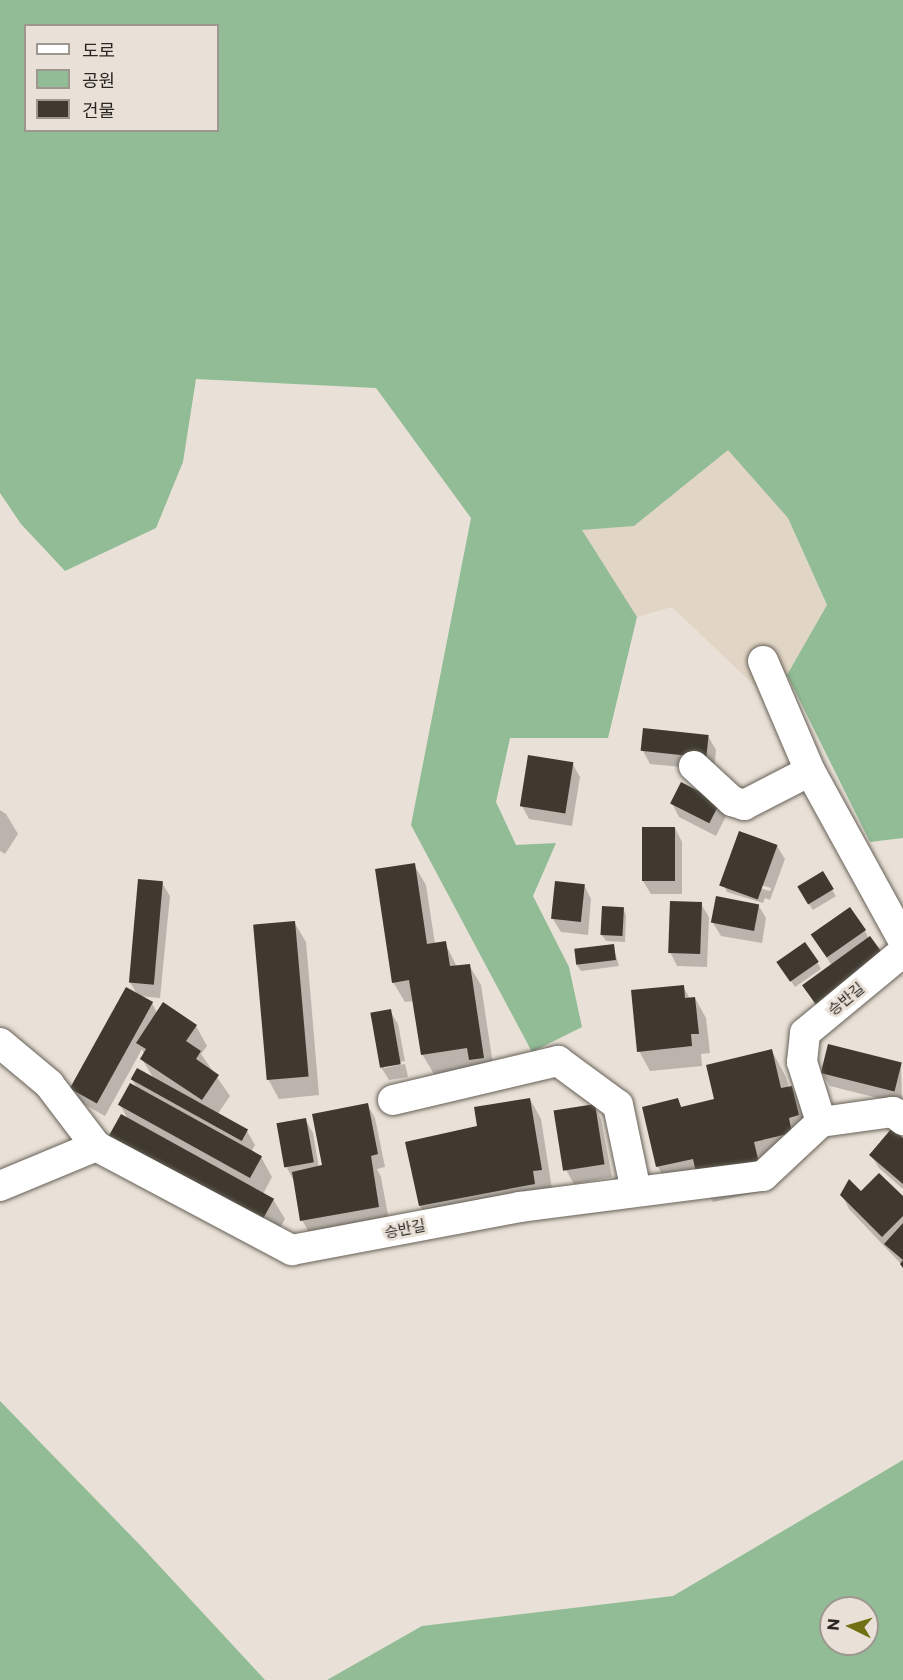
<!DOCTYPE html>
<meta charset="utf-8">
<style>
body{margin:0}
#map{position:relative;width:903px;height:1680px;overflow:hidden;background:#e9e1d7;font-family:Commissioner,"Noto Sans KR",sans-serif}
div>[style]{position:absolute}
.built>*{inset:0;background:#e1d5c5}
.green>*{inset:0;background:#91bc96}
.shadow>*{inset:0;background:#0003;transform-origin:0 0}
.building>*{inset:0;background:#3f3930;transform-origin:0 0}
.roads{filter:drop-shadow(0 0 2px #666057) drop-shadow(0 0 2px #666057)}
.minor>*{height:30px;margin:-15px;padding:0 15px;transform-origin:15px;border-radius:15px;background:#fff}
span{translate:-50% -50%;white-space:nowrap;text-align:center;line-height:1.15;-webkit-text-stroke:6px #e9e1d7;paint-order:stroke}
.street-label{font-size:15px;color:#2b2824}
.legend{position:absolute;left:24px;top:24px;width:195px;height:108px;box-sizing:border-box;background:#e9e1d7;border:2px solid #9d978f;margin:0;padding:8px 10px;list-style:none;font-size:18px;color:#2b2824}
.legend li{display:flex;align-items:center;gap:12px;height:30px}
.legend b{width:30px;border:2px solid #9d978f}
.north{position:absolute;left:819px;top:1596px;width:60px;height:60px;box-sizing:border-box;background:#e9e1d7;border:2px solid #9d978f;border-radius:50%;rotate:275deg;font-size:16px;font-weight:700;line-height:24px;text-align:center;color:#2b2824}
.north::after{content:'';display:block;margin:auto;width:21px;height:27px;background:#717013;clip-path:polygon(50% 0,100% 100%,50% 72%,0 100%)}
</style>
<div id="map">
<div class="built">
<i style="clip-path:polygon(728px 449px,788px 518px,827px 606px,787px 675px,758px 689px,672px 607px,637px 617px,582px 530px,634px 526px)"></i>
</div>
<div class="green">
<i style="clip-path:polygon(evenodd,0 0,903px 0,903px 838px,870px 842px,787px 675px,827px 605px,788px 518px,728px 450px,634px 526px,582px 530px,637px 617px,608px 738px,510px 738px,496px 802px,516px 845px,556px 843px,533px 896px,569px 967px,582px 1027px,532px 1052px,411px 825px,471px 518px,376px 388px,196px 379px,183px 462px,156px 528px,65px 571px,21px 524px,0 493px,0 0,26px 26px,218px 26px,218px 130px,26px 130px,26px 26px)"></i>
<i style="clip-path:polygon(0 1401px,140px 1545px,265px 1680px,0 1680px)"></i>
<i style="clip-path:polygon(evenodd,903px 1460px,903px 1680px,327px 1680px,422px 1626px,673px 1596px,903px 1460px,831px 1608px,867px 1608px,867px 1644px,831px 1644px,831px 1608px)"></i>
</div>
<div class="shadow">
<i style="clip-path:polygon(708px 736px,716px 750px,714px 770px,650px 764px,643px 751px)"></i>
<i style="clip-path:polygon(572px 763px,580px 777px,572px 826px,529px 819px,522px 806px)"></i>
<i style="clip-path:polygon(672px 803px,718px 803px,726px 816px,716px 836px,679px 817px)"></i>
<i style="clip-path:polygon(0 810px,6px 814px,18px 834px,5px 854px,0 851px)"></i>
<i style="clip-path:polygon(675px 828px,682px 842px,682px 894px,651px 894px,643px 881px)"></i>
<i style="clip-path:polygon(evenodd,777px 846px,785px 859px,770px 900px,765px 898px,763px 903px,727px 892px,724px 886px,777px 846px,735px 877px,771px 888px,770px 891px,735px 881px,735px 877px)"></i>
<i style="clip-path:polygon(414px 865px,426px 885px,435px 944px,445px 943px,457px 967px,469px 965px,481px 985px,495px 1078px,475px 1068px,434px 1074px,422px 1054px,414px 1001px,405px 1002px,393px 982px)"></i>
<i style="left:822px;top:873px;width:27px;height:27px;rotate:59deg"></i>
<i style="clip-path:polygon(162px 883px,170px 896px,160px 998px,138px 996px,152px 1003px,157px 1013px,196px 1026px,207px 1046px,201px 1054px,230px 1096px,217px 1115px,247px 1131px,255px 1145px,251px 1152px,261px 1157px,272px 1177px,263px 1194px,273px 1199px,285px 1219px,273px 1239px,128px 1119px,120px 1105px,138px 1089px,132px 1080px,154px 1079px,142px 1059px,144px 1054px,142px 1049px,105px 1116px,80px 1102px,72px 1089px,138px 996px,130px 982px)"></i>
<i style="clip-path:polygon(584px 885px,591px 899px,588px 935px,561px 932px,553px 919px)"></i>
<i style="clip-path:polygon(701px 904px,709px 917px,707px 967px,677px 966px,670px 952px)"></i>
<i style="clip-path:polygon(758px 905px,766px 918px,762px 943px,721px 936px,713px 923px)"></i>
<i style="clip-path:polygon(623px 908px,626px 915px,625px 942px,606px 941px,602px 935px)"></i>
<i style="clip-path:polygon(294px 922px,306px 942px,319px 1095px,279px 1099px,268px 1079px,254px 926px)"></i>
<i style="clip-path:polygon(865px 931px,869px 939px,832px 966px,813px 936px)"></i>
<i style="clip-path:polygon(613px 945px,619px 966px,581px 971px,577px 965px)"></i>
<i style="clip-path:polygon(817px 962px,821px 969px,795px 987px,782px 968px)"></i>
<i style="clip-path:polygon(683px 986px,690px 999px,695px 998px,706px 1018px,710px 1053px,701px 1054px,702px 1066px,650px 1071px,639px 1051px)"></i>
<i style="clip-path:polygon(390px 1011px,398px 1024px,405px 1061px,384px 1065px,384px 1068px,405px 1064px,408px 1077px,389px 1080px,381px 1067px)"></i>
<i style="clip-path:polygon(772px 1051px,786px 1077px,789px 1088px,792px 1087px,806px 1113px,803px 1143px,806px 1159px,768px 1168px,773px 1189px,713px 1202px,703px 1185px,673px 1192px,658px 1167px,644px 1108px,677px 1100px,682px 1108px,716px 1101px)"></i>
<i style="clip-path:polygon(901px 1064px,902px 1104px,830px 1086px,822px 1073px)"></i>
<i style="clip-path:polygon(530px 1099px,541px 1119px,552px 1189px,432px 1225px,420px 1206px,478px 1127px)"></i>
<i style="clip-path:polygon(367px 1104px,375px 1118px,385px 1167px,377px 1169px,381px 1177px,390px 1226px,313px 1240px,302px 1220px,294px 1181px,287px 1168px,305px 1119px,313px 1133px,319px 1168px,325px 1167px)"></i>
<i style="clip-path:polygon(594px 1106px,601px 1119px,612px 1177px,574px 1184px,566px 1170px)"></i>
<i style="clip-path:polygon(903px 1140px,903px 1189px,879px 1168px,871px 1155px)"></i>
<i style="clip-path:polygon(861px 1193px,903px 1199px,903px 1266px,849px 1209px,842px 1195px)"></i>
</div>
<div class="building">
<i style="left:643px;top:728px;width:66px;height:23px;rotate:6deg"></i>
<i style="left:528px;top:755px;width:46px;height:52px;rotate:9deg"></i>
<i style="left:681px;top:782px;width:44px;height:24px;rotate:27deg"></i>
<i style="left:642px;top:827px;width:33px;height:54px"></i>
<i style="left:739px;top:831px;width:41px;height:58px;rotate:20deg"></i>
<i style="clip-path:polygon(415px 863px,427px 944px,446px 941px,450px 966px,470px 964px,484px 1058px,469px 1060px,467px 1048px,421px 1055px,409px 980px,392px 983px,375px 869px)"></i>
<i style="left:823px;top:871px;width:21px;height:30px;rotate:59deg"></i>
<i style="left:138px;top:879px;width:25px;height:104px;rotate:5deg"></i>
<i style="left:555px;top:881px;width:30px;height:38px;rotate:6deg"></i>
<i style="left:716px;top:896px;width:44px;height:27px;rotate:11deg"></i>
<i style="left:670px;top:901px;width:32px;height:52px;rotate:2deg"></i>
<i style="left:602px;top:906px;width:22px;height:29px;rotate:3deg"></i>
<i style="left:850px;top:907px;width:28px;height:48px;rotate:55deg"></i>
<i style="left:295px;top:921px;width:156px;height:42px;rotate:85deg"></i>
<i style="left:870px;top:936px;width:26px;height:84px;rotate:54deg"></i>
<i style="left:805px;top:942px;width:24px;height:35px;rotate:55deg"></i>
<i style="left:614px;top:944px;width:16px;height:40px;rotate:83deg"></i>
<i style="clip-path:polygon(684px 985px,685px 998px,695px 997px,699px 1034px,691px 1034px,692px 1046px,637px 1052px,631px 990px)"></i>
<i style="left:126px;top:987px;width:31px;height:116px;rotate:29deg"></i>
<i style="clip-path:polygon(163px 1002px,197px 1025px,186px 1041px,201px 1051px,196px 1059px,219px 1075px,202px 1100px,140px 1059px,146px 1049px,136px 1043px)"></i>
<i style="left:391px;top:1009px;width:56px;height:21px;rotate:80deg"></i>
<i style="left:828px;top:1044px;width:76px;height:30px;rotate:14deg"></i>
<i style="clip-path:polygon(772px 1049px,781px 1088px,792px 1086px,799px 1115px,789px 1118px,792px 1133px,754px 1142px,759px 1163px,697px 1177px,693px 1159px,656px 1167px,642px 1107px,678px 1098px,681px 1107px,714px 1099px,706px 1065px)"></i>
<i style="left:137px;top:1068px;width:127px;height:13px;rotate:29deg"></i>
<i style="left:130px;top:1083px;width:151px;height:25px;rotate:29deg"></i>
<i style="clip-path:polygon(530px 1098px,542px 1170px,533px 1171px,535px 1184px,419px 1206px,405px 1142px,477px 1126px,474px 1107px)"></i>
<i style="clip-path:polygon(368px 1103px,378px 1154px,371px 1156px,379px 1207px,300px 1221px,292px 1172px,322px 1165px,312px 1114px)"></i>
<i style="left:595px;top:1104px;width:61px;height:42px;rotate:81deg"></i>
<i style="left:121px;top:1114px;width:175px;height:25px;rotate:29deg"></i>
<i style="left:306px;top:1118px;width:45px;height:30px;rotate:80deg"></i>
<i style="clip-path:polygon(892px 1128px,903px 1138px,903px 1184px,869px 1155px)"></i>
<i style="clip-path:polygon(879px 1173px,903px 1196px,903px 1216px,882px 1237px,840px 1195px,849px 1179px,861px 1191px)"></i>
<i style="clip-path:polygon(903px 1223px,903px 1268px,900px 1264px,903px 1260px,884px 1244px)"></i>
</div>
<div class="roads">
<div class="minor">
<i style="left:763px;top:661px;width:120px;rotate:66.9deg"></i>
<i style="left:810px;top:771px;width:193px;rotate:61.2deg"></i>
<i style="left:694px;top:766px;width:52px;rotate:42.6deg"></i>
<i style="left:732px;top:801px;width:13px;rotate:18deg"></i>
<i style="left:744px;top:805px;width:74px;rotate:-27.3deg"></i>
<i style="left:0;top:1043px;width:64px;rotate:39.9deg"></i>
<i style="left:49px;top:1084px;width:78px;rotate:52.8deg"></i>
<i style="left:393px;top:1100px;width:170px;rotate:-13.3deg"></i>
<i style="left:558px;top:1061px;width:74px;rotate:36.3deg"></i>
<i style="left:618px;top:1105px;width:88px;rotate:78.2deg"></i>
<i style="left:821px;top:1122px;width:73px;rotate:-7.9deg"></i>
<i style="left:893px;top:1112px;width:13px;rotate:39deg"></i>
<i style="left:0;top:1186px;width:104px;rotate:-22.6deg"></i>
<i style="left:96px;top:1146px;width:222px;rotate:28deg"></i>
<i style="left:292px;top:1250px;width:232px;rotate:-10.7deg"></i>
<i style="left:520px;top:1207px;width:245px;rotate:-7.3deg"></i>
<i style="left:763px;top:1176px;width:79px;rotate:-43deg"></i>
<i style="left:821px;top:1122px;width:63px;rotate:-107.6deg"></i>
<i style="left:802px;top:1062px;width:29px;rotate:-84deg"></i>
<i style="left:805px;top:1033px;width:127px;rotate:-39.6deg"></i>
</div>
</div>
<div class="street-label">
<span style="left:846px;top:999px;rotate:-39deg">승반길</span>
<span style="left:405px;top:1229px;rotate:-11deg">승반길</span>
</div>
<ul class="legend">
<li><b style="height:8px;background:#fff"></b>도로</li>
<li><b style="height:16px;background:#91bc96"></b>공원</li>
<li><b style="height:16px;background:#3f3930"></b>건물</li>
</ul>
<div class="north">N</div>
</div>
